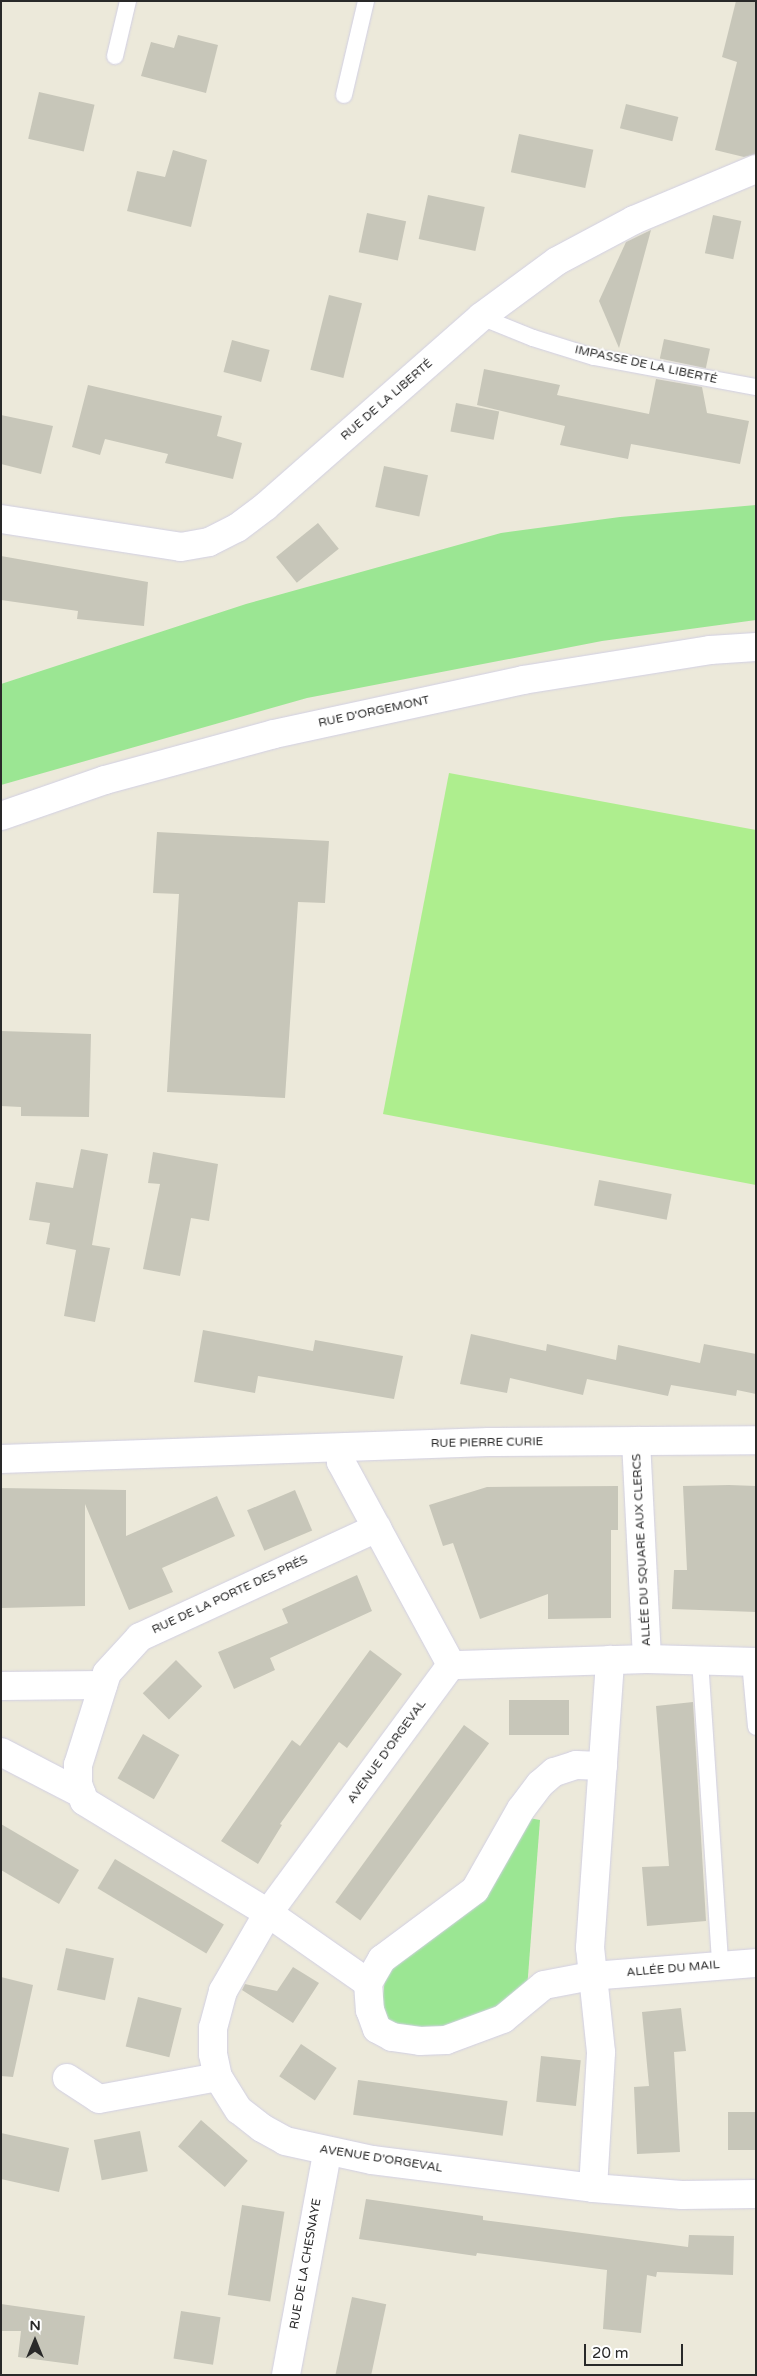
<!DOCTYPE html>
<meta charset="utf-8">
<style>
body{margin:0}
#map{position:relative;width:757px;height:2376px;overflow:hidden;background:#ece9da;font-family:"Varela Round",sans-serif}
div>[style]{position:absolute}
.green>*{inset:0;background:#9be693}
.pitch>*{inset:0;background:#aeee8e}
.building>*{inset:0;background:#c7c6b9;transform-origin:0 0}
.roads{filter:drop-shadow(0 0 1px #d1cfe3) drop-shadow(0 0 1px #d1cfe3)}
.lane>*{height:16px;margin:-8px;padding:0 8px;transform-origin:8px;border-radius:8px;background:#fff}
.street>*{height:28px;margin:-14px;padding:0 14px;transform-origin:14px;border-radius:14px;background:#fff}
span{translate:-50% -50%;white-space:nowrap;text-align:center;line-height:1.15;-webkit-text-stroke:4px #fff;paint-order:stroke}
.street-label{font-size:12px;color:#292929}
.frame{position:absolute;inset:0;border:2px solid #292929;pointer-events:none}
.north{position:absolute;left:10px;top:2316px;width:50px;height:50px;-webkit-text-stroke:4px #fff;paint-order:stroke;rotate:0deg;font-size:14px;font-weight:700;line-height:20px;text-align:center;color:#292929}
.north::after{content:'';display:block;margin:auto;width:18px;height:22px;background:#292929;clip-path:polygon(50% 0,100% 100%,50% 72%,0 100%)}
.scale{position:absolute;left:584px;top:2344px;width:99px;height:22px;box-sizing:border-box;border:2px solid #292929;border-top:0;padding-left:6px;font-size:15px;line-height:18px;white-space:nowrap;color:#292929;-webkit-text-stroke:4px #fff;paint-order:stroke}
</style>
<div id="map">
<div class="green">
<i style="clip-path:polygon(756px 505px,756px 620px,602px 641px,307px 698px,1px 785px,1px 684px,246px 604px,501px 533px,620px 517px)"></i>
<i style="clip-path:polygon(529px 1818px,540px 1820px,527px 1989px,497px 2012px,439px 2033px,388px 2029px,381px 2013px,386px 1970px)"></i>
</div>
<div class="pitch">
<i style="clip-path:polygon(449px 773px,756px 830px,756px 1185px,383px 1114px)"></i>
</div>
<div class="building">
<i style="clip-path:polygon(736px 1px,756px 1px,756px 154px,744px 157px,715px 150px,737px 62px,722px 57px)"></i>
<i style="clip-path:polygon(178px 35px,218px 45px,206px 93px,141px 76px,151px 42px,174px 48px)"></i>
<i style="left:39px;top:92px;width:57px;height:48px;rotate:13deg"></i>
<i style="left:626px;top:104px;width:54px;height:25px;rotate:14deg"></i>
<i style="left:519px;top:134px;width:76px;height:39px;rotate:12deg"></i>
<i style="clip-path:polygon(173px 150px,207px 160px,191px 227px,127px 211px,137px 171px,165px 177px)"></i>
<i style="left:428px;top:195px;width:58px;height:45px;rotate:12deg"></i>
<i style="left:367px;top:213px;width:40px;height:40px;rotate:12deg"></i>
<i style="left:713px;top:215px;width:29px;height:39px;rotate:12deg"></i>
<i style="clip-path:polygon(651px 230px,619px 348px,599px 301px,626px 242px)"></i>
<i style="left:329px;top:295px;width:34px;height:77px;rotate:14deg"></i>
<i style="left:664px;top:339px;width:47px;height:20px;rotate:12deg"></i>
<i style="left:232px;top:340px;width:39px;height:33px;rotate:15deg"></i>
<i style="clip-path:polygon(484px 369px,560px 385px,557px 395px,649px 414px,656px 379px,702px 387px,707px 413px,749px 421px,740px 464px,631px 444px,628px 459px,560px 445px,565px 426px,477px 405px)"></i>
<i style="clip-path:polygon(88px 385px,222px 416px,217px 436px,242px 443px,233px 479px,165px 463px,168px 454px,105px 439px,100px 455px,72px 447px)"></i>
<i style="left:456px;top:403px;width:44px;height:29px;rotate:11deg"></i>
<i style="clip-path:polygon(1px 415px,53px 426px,41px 474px,1px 464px)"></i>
<i style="left:384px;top:466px;width:45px;height:42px;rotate:12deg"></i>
<i style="left:318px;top:523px;width:33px;height:54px;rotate:51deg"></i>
<i style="clip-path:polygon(1px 556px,148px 582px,144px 626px,77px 619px,78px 611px,1px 600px)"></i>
<i style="clip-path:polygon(157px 832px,329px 841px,325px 903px,298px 902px,285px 1098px,167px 1092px,179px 894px,153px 893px)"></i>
<i style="clip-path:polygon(1px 1031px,91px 1034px,89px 1117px,21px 1116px,21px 1107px,1px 1106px)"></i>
<i style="clip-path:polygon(81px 1149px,108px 1154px,92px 1245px,110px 1248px,95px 1322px,64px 1316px,76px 1250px,46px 1244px,50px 1223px,29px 1220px,36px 1182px,73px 1188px)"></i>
<i style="clip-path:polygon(153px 1152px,218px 1164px,209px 1221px,191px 1218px,180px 1276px,143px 1269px,160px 1184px,148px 1183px)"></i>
<i style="left:599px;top:1180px;width:74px;height:26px;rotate:11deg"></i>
<i style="clip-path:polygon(203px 1330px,313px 1351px,315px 1340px,403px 1356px,394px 1399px,258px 1376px,255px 1393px,194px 1382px)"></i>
<i style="clip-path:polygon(471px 1334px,546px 1351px,547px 1344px,616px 1360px,618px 1345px,700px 1363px,704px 1344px,756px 1354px,756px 1394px,737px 1390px,736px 1396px,671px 1385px,668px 1396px,587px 1379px,583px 1395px,510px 1378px,507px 1393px,460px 1384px)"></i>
<i style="clip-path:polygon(729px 1485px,756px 1486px,756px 1612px,672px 1609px,674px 1570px,687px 1570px,683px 1486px)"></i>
<i style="clip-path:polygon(618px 1486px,618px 1530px,611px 1530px,611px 1618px,548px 1619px,548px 1594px,480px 1619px,453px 1543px,443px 1546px,429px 1505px,487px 1487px)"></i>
<i style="clip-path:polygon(1px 1488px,126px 1490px,126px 1536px,217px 1496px,235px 1536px,162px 1568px,173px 1592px,129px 1610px,85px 1504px,85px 1606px,1px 1608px)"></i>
<i style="left:295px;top:1490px;width:44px;height:52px;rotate:67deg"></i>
<i style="clip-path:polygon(357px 1575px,372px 1611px,270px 1658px,275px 1670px,234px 1689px,218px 1652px,288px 1623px,282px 1609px)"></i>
<i style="clip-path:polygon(370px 1650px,402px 1674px,347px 1748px,339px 1742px,280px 1824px,282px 1825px,258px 1864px,221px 1841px,292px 1740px,300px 1746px)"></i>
<i style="left:176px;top:1660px;width:37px;height:47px;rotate:45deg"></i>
<i style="left:509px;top:1700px;width:60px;height:35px"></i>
<i style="clip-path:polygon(693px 1702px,706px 1921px,647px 1926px,642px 1867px,669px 1866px,656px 1706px)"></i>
<i style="left:464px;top:1725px;width:31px;height:219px;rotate:36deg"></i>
<i style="left:143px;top:1734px;width:42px;height:51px;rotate:30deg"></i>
<i style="clip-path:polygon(1px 1824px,79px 1870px,59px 1904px,1px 1870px)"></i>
<i style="left:115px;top:1859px;width:127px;height:34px;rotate:31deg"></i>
<i style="left:66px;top:1948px;width:49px;height:43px;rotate:12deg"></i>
<i style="clip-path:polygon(293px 1967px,319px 1983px,293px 2023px,242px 1990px,245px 1984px,277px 1991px)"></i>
<i style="clip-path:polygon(1px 1977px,33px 1985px,13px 2077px,1px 2076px)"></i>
<i style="left:138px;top:1997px;width:45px;height:51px;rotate:14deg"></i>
<i style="clip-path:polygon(681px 2008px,686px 2051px,674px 2052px,680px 2152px,637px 2154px,634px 2087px,649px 2086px,642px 2012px)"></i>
<i style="left:301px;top:2044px;width:43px;height:39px;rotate:34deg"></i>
<i style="left:541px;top:2056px;width:40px;height:46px;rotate:6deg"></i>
<i style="left:358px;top:2080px;width:151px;height:35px;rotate:8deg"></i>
<i style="left:756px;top:2112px;width:38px;height:28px;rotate:90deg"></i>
<i style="left:201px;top:2120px;width:62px;height:35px;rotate:41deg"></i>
<i style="left:140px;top:2131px;width:41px;height:47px;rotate:79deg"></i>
<i style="clip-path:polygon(1px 2133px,69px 2148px,59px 2192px,1px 2179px)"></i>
<i style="clip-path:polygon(366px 2199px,483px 2216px,483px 2220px,688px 2247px,689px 2235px,734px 2236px,733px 2275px,657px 2272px,656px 2277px,647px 2275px,641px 2333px,603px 2329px,607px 2270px,477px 2253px,476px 2256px,359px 2239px)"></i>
<i style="left:242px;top:2205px;width:43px;height:91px;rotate:9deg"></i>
<i style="left:352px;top:2297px;width:35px;height:80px;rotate:12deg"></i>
<i style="clip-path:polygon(1px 2304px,85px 2316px,78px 2365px,18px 2357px,21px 2331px,1px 2331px)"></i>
<i style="left:181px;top:2311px;width:40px;height:48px;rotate:9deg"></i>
</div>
<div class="roads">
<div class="lane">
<i style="left:115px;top:56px;width:57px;rotate:-76.7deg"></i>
<i style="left:344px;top:95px;width:97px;rotate:-76.8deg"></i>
<i style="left:481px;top:317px;width:56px;rotate:22deg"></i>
<i style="left:533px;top:338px;width:64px;rotate:17.3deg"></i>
<i style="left:594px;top:357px;width:165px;rotate:10.5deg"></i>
<i style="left:700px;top:1660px;width:306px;rotate:86.2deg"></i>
<i style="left:750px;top:1662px;width:65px;rotate:84.7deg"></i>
</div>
<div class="street">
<i style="left:1px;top:519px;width:182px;rotate:8.8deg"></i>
<i style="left:181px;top:547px;width:28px;rotate:-10deg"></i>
<i style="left:209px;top:542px;width:31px;rotate:-27deg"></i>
<i style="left:237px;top:528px;width:36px;rotate:-37deg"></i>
<i style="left:266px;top:506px;width:286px;rotate:-41.3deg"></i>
<i style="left:481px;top:317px;width:94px;rotate:-36.4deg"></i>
<i style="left:557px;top:261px;width:87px;rotate:-28deg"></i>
<i style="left:634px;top:220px;width:132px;rotate:-22.7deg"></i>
<i style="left:1px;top:816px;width:110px;rotate:-19.1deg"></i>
<i style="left:105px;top:780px;width:175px;rotate:-15.2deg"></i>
<i style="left:274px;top:734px;width:255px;rotate:-12.2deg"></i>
<i style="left:523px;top:680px;width:189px;rotate:-9.1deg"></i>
<i style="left:710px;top:650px;width:46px;rotate:-3.7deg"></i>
<i style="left:636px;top:1441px;width:218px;rotate:87.1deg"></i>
<i style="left:340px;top:1448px;width:14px;rotate:86deg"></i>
<i style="left:341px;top:1462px;width:231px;rotate:61.5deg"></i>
<i style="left:1px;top:1459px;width:488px;rotate:-2deg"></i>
<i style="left:489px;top:1442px;width:267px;rotate:-0.4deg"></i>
<i style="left:756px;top:1662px;width:109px;rotate:-178.4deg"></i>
<i style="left:647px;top:1659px;width:196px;rotate:178.2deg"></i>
<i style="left:451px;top:1665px;width:308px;rotate:126.4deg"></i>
<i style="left:268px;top:1913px;width:90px;rotate:120deg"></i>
<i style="left:223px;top:1991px;width:38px;rotate:105deg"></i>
<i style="left:213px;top:2028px;width:26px;rotate:90deg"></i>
<i style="left:213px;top:2054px;width:24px;rotate:78deg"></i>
<i style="left:218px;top:2077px;width:39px;rotate:58deg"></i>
<i style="left:239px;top:2110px;width:29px;rotate:38deg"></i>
<i style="left:262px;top:2128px;width:26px;rotate:29deg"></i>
<i style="left:285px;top:2141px;width:89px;rotate:12.3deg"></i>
<i style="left:372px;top:2160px;width:223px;rotate:7.2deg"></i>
<i style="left:593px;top:2188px;width:89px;rotate:4.5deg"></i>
<i style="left:682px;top:2195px;width:74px;rotate:-0.8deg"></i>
<i style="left:1px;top:1686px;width:102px;rotate:-0.6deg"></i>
<i style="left:1px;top:1752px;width:91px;rotate:27.4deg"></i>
<i style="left:603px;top:1766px;width:27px;rotate:-178deg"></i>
<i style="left:576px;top:1765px;width:23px;rotate:162deg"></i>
<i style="left:554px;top:1772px;width:18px;rotate:139deg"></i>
<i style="left:540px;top:1784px;width:31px;rotate:127deg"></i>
<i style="left:521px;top:1809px;width:93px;rotate:119.6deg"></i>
<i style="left:475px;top:1890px;width:116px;rotate:143.4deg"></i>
<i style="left:382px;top:1959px;width:28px;rotate:120deg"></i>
<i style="left:368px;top:1983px;width:27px;rotate:86deg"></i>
<i style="left:370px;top:2010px;width:20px;rotate:70deg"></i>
<i style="left:377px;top:2029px;width:17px;rotate:28deg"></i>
<i style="left:392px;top:2037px;width:28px;rotate:8deg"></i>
<i style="left:420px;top:2041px;width:26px;rotate:-2deg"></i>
<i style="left:446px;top:2040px;width:61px;rotate:-20.2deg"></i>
<i style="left:503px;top:2019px;width:53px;rotate:-39.7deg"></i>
<i style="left:544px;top:1985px;width:48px;rotate:-10.8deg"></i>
<i style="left:591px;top:1976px;width:166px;rotate:-4.5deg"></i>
<i style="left:368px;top:1983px;width:122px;rotate:-145deg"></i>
<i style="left:268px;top:1913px;width:215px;rotate:-148.7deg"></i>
<i style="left:84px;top:1801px;width:18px;rotate:-109deg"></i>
<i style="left:78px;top:1784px;width:19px;rotate:-90deg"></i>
<i style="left:78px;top:1765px;width:96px;rotate:-72.5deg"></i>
<i style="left:107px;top:1673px;width:49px;rotate:-47.5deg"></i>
<i style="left:140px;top:1637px;width:261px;rotate:-24.7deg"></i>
<i style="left:67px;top:2078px;width:38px;rotate:33deg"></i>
<i style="left:99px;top:2099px;width:121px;rotate:-10.5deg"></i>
<i style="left:593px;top:2188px;width:136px;rotate:-86.6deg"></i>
<i style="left:601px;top:2052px;width:105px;rotate:-96deg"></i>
<i style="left:590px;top:1948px;width:289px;rotate:-86deg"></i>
<i style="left:286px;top:2375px;width:226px;rotate:-79.5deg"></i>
</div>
</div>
<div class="street-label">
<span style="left:646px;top:365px;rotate:12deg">IMPASSE DE LA LIBERTÉ</span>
<span style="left:387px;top:400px;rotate:-41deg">RUE DE LA LIBERTÉ</span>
<span style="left:374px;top:712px;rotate:-12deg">RUE D'ORGEMONT</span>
<span style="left:487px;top:1443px;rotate:-1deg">RUE PIERRE CURIE</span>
<span style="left:642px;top:1550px;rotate:-93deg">ALLÉE DU SQUARE AUX CLERCS</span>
<span style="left:230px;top:1595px;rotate:-25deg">RUE DE LA PORTE DES PRÉS</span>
<span style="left:387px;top:1752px;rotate:-54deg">AVENUE D'ORGEVAL</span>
<span style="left:673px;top:1969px;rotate:-5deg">ALLÉE DU MAIL</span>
<span style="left:381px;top:2159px;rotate:9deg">AVENUE D'ORGEVAL</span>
<span style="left:306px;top:2264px;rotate:-80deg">RUE DE LA CHESNAYE</span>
</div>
<div class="frame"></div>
<div class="north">N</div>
<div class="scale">20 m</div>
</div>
